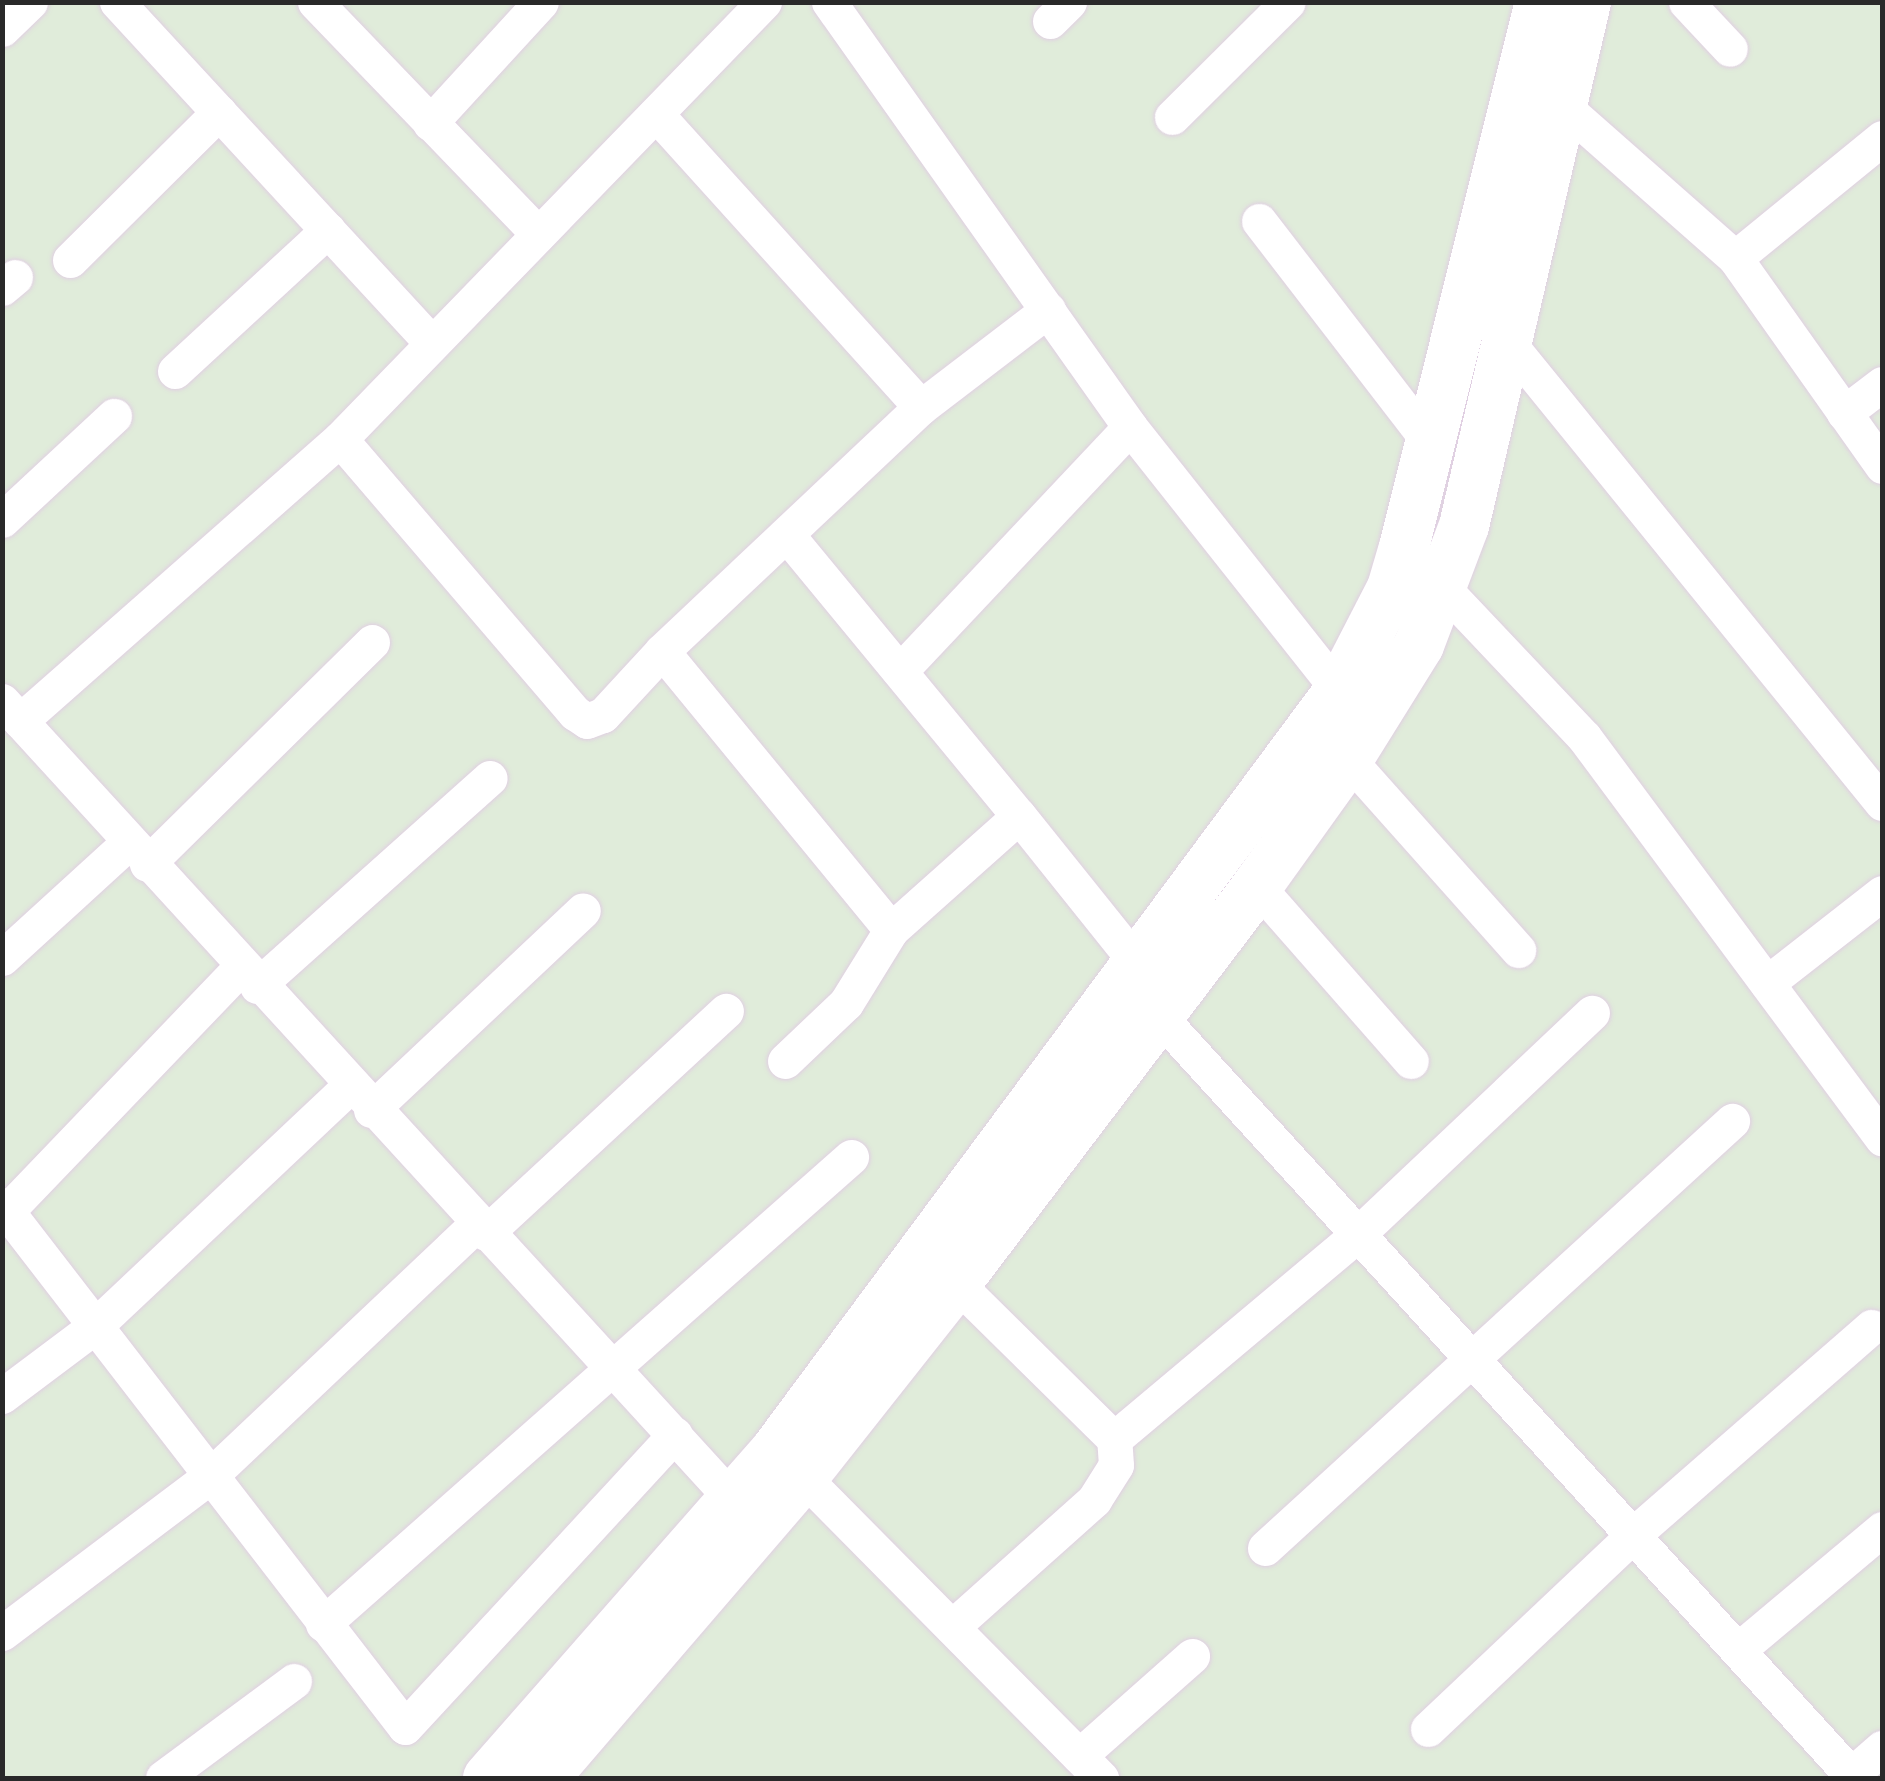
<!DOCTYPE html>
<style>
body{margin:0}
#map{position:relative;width:1885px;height:1781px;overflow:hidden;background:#e0ecda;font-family:"Golos Text",sans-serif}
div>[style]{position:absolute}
.roads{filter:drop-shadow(0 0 2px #e0cfe2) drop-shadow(0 0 2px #e0cfe2)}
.street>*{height:35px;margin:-17.5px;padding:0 17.5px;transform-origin:17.5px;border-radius:17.5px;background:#fff}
.secondary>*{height:50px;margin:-25px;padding:0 25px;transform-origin:25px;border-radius:25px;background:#fff}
span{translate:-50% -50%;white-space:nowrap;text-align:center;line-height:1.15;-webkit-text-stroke:8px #fff;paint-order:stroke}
.frame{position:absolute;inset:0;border:5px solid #292929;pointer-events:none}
</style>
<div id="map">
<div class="roads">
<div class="street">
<i style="left:117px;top:2px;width:464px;rotate:47.3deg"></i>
<i style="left:315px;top:2px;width:322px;rotate:46.1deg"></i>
<i style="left:829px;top:2px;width:521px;rotate:54.69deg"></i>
<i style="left:1130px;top:427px;width:337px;rotate:51.6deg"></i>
<i style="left:1686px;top:2px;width:64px;rotate:46.9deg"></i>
<i style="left:1050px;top:21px;width:27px;rotate:-45deg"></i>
<i style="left:2px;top:29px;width:39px;rotate:-44deg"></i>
<i style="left:1547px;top:92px;width:251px;rotate:41.4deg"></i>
<i style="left:1735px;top:258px;width:255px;rotate:54.7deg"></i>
<i style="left:656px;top:114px;width:395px;rotate:47.9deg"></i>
<i style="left:1172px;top:117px;width:163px;rotate:-44.8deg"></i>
<i style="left:430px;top:123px;width:164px;rotate:-47.5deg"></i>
<i style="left:1259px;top:221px;width:279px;rotate:52.4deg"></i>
<i style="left:1735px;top:258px;width:190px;rotate:-39.2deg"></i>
<i style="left:70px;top:260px;width:210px;rotate:-44.8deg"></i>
<i style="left:2px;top:288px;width:17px;rotate:-40deg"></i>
<i style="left:1510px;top:345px;width:590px;rotate:50.92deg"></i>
<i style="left:175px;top:371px;width:208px;rotate:-42.7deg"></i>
<i style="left:1844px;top:413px;width:48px;rotate:-37.3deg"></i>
<i style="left:340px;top:439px;width:609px;rotate:-45.87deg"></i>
<i style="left:2px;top:520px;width:153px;rotate:-42.9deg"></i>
<i style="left:787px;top:535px;width:364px;rotate:50.5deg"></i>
<i style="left:1444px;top:589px;width:204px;rotate:46.6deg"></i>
<i style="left:1584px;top:737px;width:500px;rotate:53.4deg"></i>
<i style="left:662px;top:651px;width:361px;rotate:50.6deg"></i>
<i style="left:891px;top:930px;width:171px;rotate:-41.7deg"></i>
<i style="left:1019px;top:816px;width:192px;rotate:51.3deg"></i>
<i style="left:900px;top:671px;width:335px;rotate:-46.7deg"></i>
<i style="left:2px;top:701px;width:1086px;rotate:47.54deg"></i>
<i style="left:20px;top:721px;width:427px;rotate:-41.4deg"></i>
<i style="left:340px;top:439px;width:361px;rotate:49.4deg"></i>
<i style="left:575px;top:713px;width:14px;rotate:34deg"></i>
<i style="left:587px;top:721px;width:17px;rotate:-21deg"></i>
<i style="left:603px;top:715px;width:87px;rotate:-47.3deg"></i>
<i style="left:662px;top:651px;width:356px;rotate:-43.3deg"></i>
<i style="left:921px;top:407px;width:160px;rotate:-37.4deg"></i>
<i style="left:1348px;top:759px;width:256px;rotate:48.3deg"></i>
<i style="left:147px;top:864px;width:316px;rotate:-44.6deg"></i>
<i style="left:1257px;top:886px;width:233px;rotate:48.7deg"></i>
<i style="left:2px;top:958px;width:171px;rotate:-42.4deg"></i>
<i style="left:1767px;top:983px;width:146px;rotate:-38deg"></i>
<i style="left:257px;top:986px;width:312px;rotate:-41.8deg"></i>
<i style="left:1159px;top:1016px;width:1031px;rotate:47.63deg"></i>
<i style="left:785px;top:1061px;width:84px;rotate:-43.6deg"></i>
<i style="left:846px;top:1003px;width:86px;rotate:-58.3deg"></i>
<i style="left:371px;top:1110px;width:291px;rotate:-43.3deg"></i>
<i style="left:2px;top:1205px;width:659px;rotate:52.33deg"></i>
<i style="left:405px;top:1727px;width:398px;rotate:-47.3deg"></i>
<i style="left:7px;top:1211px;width:338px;rotate:-46.2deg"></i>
<i style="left:486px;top:1233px;width:327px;rotate:-42.8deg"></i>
<i style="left:956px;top:1283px;width:222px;rotate:44.6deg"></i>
<i style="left:1114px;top:1439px;width:319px;rotate:-40deg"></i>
<i style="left:1358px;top:1234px;width:322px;rotate:-43.4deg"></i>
<i style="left:2px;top:1396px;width:115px;rotate:-36.9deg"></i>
<i style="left:94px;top:1327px;width:352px;rotate:-43.3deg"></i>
<i style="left:803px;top:1477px;width:424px;rotate:45.3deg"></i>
<i style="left:1265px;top:1548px;width:633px;rotate:-42.44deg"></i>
<i style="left:323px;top:1624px;width:705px;rotate:-41.49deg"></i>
<i style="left:952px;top:1627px;width:191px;rotate:-41.8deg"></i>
<i style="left:1094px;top:1500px;width:41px;rotate:-57.8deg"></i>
<i style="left:1116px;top:1465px;width:26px;rotate:-94deg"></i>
<i style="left:2px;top:1633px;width:258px;rotate:-37deg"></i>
<i style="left:208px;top:1478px;width:370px;rotate:-43.4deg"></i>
<i style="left:1738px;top:1650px;width:188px;rotate:-40deg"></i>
<i style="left:1428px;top:1729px;width:284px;rotate:-43.4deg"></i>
<i style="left:1634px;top:1534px;width:315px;rotate:-41.1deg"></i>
<i style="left:1079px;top:1756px;width:151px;rotate:-41.5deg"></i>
<i style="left:1851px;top:1775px;width:41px;rotate:-41.1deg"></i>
<i style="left:163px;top:1778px;width:163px;rotate:-36.5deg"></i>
</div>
<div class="secondary">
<i style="left:488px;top:1778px;width:436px;rotate:-48.7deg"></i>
<i style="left:776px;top:1450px;width:945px;rotate:-53.43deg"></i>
<i style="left:1339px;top:691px;width:116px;rotate:-62.8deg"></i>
<i style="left:1392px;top:588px;width:43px;rotate:-73.7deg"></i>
<i style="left:1404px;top:547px;width:562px;rotate:-75.99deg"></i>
<i style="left:544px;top:1778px;width:397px;rotate:-49.3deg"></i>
<i style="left:803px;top:1477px;width:247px;rotate:-51.7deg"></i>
<i style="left:956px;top:1283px;width:498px;rotate:-52.8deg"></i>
<i style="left:1257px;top:886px;width:156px;rotate:-54.4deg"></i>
<i style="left:1348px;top:759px;width:134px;rotate:-58.1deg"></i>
<i style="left:1419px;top:645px;width:127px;rotate:-69.3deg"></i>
<i style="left:1464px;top:526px;width:538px;rotate:-76.89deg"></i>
</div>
</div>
<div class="frame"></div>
</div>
